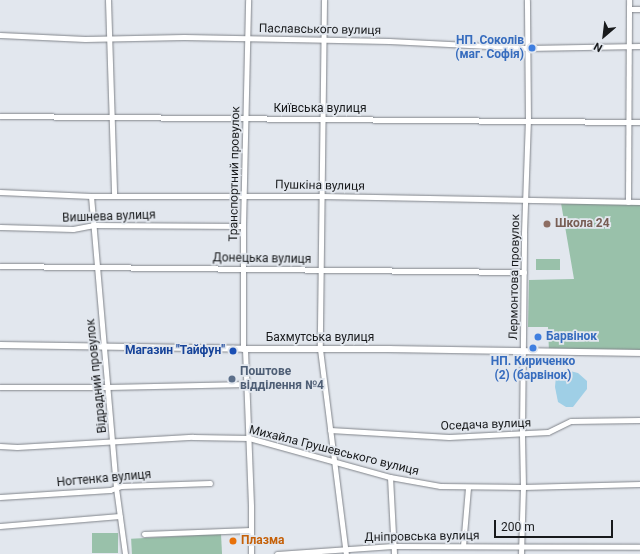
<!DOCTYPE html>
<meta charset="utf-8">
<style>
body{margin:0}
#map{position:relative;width:640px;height:554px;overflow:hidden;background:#e2e7ee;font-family:Roboto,sans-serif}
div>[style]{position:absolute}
.green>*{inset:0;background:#99c1aa;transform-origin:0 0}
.water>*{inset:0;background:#9fcfe6}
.roads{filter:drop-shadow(0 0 1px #80848a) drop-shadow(0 0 1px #80848a)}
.minor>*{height:5px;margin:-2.5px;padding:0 2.5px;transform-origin:2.5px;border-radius:2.5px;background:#fff}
.tertiary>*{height:6px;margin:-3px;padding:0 3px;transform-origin:3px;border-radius:3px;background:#fff}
.dots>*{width:11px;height:11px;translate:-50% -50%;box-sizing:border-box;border:2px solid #e2e7ee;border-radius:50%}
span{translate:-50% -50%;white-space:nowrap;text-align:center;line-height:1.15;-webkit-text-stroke:3.5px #e2e7ee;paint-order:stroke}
.street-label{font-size:12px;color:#181a1c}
.shop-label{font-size:12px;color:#366cbe;font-weight:700}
.right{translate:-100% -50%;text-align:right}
.left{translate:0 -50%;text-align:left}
.education-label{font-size:12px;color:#785e54;font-weight:700}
.transit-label{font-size:12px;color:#164399;font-weight:700}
.service-label{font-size:12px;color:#4e5e75;font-weight:700}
.food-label{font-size:12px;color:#c56008;font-weight:700}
.north{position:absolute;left:584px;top:16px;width:40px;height:40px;-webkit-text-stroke:3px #e2e7ee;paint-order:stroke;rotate:208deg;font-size:11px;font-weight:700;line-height:16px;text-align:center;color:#181a1c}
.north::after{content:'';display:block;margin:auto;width:14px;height:18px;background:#181a1c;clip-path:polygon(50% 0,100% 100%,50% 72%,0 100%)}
.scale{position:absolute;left:494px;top:520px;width:119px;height:18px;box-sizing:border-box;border:2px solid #181a1c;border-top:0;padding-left:5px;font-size:12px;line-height:14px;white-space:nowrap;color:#181a1c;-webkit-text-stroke:3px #e2e7ee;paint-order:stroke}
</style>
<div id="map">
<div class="green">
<i style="clip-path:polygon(561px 203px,640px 204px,640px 352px,549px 352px,548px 327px,528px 327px,529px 280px,574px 279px)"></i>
<i style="left:536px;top:259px;width:24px;height:11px"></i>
<i style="left:118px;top:533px;width:20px;height:26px;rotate:90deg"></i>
<i style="left:221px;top:534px;width:20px;height:90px;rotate:87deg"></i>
</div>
<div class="water">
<i style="clip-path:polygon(566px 370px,578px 373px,587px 381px,587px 389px,573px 407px,566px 407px,558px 402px,555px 387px,556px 376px)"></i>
</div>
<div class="roads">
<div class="minor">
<i style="left:108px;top:0;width:196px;rotate:88.2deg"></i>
<i style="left:324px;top:0;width:349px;rotate:90.7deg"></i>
<i style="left:320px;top:349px;width:207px;rotate:82.8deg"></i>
<i style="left:629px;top:9px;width:11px"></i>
<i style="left:0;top:35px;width:85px;rotate:2.7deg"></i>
<i style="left:85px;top:39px;width:99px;rotate:-1.2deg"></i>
<i style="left:184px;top:37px;width:205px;rotate:1.1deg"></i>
<i style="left:389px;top:41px;width:138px;rotate:2.9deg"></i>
<i style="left:527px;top:48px;width:113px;rotate:-1deg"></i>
<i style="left:0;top:116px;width:640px;rotate:0.54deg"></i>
<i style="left:0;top:192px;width:91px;rotate:2.5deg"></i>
<i style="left:91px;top:196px;width:231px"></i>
<i style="left:322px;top:196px;width:318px;rotate:1.1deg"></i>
<i style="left:91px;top:196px;width:293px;rotate:85.1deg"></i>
<i style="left:116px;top:488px;width:67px;rotate:82.2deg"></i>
<i style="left:628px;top:202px;width:202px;rotate:-89.7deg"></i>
<i style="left:0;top:227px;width:73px;rotate:1.6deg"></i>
<i style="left:73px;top:229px;width:20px;rotate:-11deg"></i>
<i style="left:93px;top:225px;width:150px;rotate:0.4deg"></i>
<i style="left:0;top:266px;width:524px;rotate:0.66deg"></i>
<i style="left:243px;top:349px;width:123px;rotate:-90deg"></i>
<i style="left:243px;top:226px;width:226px;rotate:-88.7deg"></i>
<i style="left:245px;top:349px;width:157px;rotate:87.8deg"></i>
<i style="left:251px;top:506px;width:48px;rotate:90deg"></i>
<i style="left:0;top:387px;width:108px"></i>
<i style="left:108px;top:387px;width:139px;rotate:-1.2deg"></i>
<i style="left:330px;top:430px;width:119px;rotate:3.4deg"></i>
<i style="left:449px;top:437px;width:99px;rotate:-2.9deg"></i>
<i style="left:548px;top:432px;width:25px;rotate:-26deg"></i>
<i style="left:571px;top:421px;width:69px;rotate:-0.8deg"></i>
<i style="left:0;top:446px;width:17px;rotate:3deg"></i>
<i style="left:17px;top:447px;width:176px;rotate:-3.3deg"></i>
<i style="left:193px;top:437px;width:56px;rotate:1deg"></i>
<i style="left:249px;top:438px;width:146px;rotate:15.5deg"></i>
<i style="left:390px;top:477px;width:51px;rotate:10.2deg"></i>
<i style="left:440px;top:486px;width:83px;rotate:0.7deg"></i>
<i style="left:523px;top:487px;width:117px;rotate:-1.5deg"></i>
<i style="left:390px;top:477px;width:77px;rotate:87deg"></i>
<i style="left:0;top:497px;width:110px;rotate:-3.6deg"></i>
<i style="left:110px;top:490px;width:12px;rotate:-20deg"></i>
<i style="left:121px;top:486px;width:89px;rotate:-1.9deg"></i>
<i style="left:0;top:526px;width:120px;rotate:-4.8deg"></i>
<i style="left:144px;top:534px;width:107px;rotate:-2.1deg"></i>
<i style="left:463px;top:546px;width:58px;rotate:-85.1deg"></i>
<i style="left:277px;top:554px;width:116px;rotate:-3.9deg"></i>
<i style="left:393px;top:546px;width:247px;rotate:0.2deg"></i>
<i style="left:521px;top:554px;width:67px;rotate:-88.3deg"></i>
<i style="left:523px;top:487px;width:54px;rotate:-91.1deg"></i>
<i style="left:522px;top:433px;width:200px;rotate:-89.4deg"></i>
<i style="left:524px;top:233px;width:112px;rotate:-88deg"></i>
<i style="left:528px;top:121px;width:121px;rotate:-90.5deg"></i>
</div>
<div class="tertiary">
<i style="left:0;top:345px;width:245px;rotate:0.9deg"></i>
<i style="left:245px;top:349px;width:145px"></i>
<i style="left:390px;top:349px;width:250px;rotate:0.9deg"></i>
</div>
</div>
<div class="dots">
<i style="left:532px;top:48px;background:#3f7fe0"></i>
<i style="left:547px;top:224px;background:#8d6e63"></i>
<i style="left:538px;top:337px;background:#3f7fe0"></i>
<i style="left:533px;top:348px;background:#3f7fe0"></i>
<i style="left:233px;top:351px;background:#1a4fb4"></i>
<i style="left:232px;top:379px;background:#5c6f8a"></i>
<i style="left:233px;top:541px;background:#e8710a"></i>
</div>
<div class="street-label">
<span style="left:320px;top:30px;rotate:1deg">Паславського вулиця</span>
<span style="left:320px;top:109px">Київська вулиця</span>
<span style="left:235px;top:174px;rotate:-89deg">Транспортний провулок</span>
<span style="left:320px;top:186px;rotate:1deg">Пушкіна вулиця</span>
<span style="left:109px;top:217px;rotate:-2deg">Вишнева вулиця</span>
<span style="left:262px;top:259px;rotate:1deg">Донецька вулиця</span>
<span style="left:515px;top:277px;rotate:-89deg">Лермонтова провулок</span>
<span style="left:320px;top:338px">Бахмутська вулиця</span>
<span style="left:97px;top:376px;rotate:-96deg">Відрадний провулок</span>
<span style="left:486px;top:425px;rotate:-2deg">Оседача вулиця</span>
<span style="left:334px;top:451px;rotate:14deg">Михайла Грушевського вулиця</span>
<span style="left:104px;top:479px;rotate:-5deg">Ногтенка вулиця</span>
<span style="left:422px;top:537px;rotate:-1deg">Дніпровська вулиця</span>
</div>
<div class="shop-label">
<span class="right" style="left:524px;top:48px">НП. Соколів<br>(маг. Софія)</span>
<span class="left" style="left:546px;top:337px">Барвінок</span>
<span style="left:533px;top:369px">НП. Кириченко<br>(2) (барвінок)</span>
</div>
<div class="education-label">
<span class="left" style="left:555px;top:224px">Школа 24</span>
</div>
<div class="transit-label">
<span class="right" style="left:225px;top:351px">Магазин "Тайфун"</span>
</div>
<div class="service-label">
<span class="left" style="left:240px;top:379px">Поштове<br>відділення №4</span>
</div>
<div class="food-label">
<span class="left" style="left:241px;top:541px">Плазма</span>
</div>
<div class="north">N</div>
<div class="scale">200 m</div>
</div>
